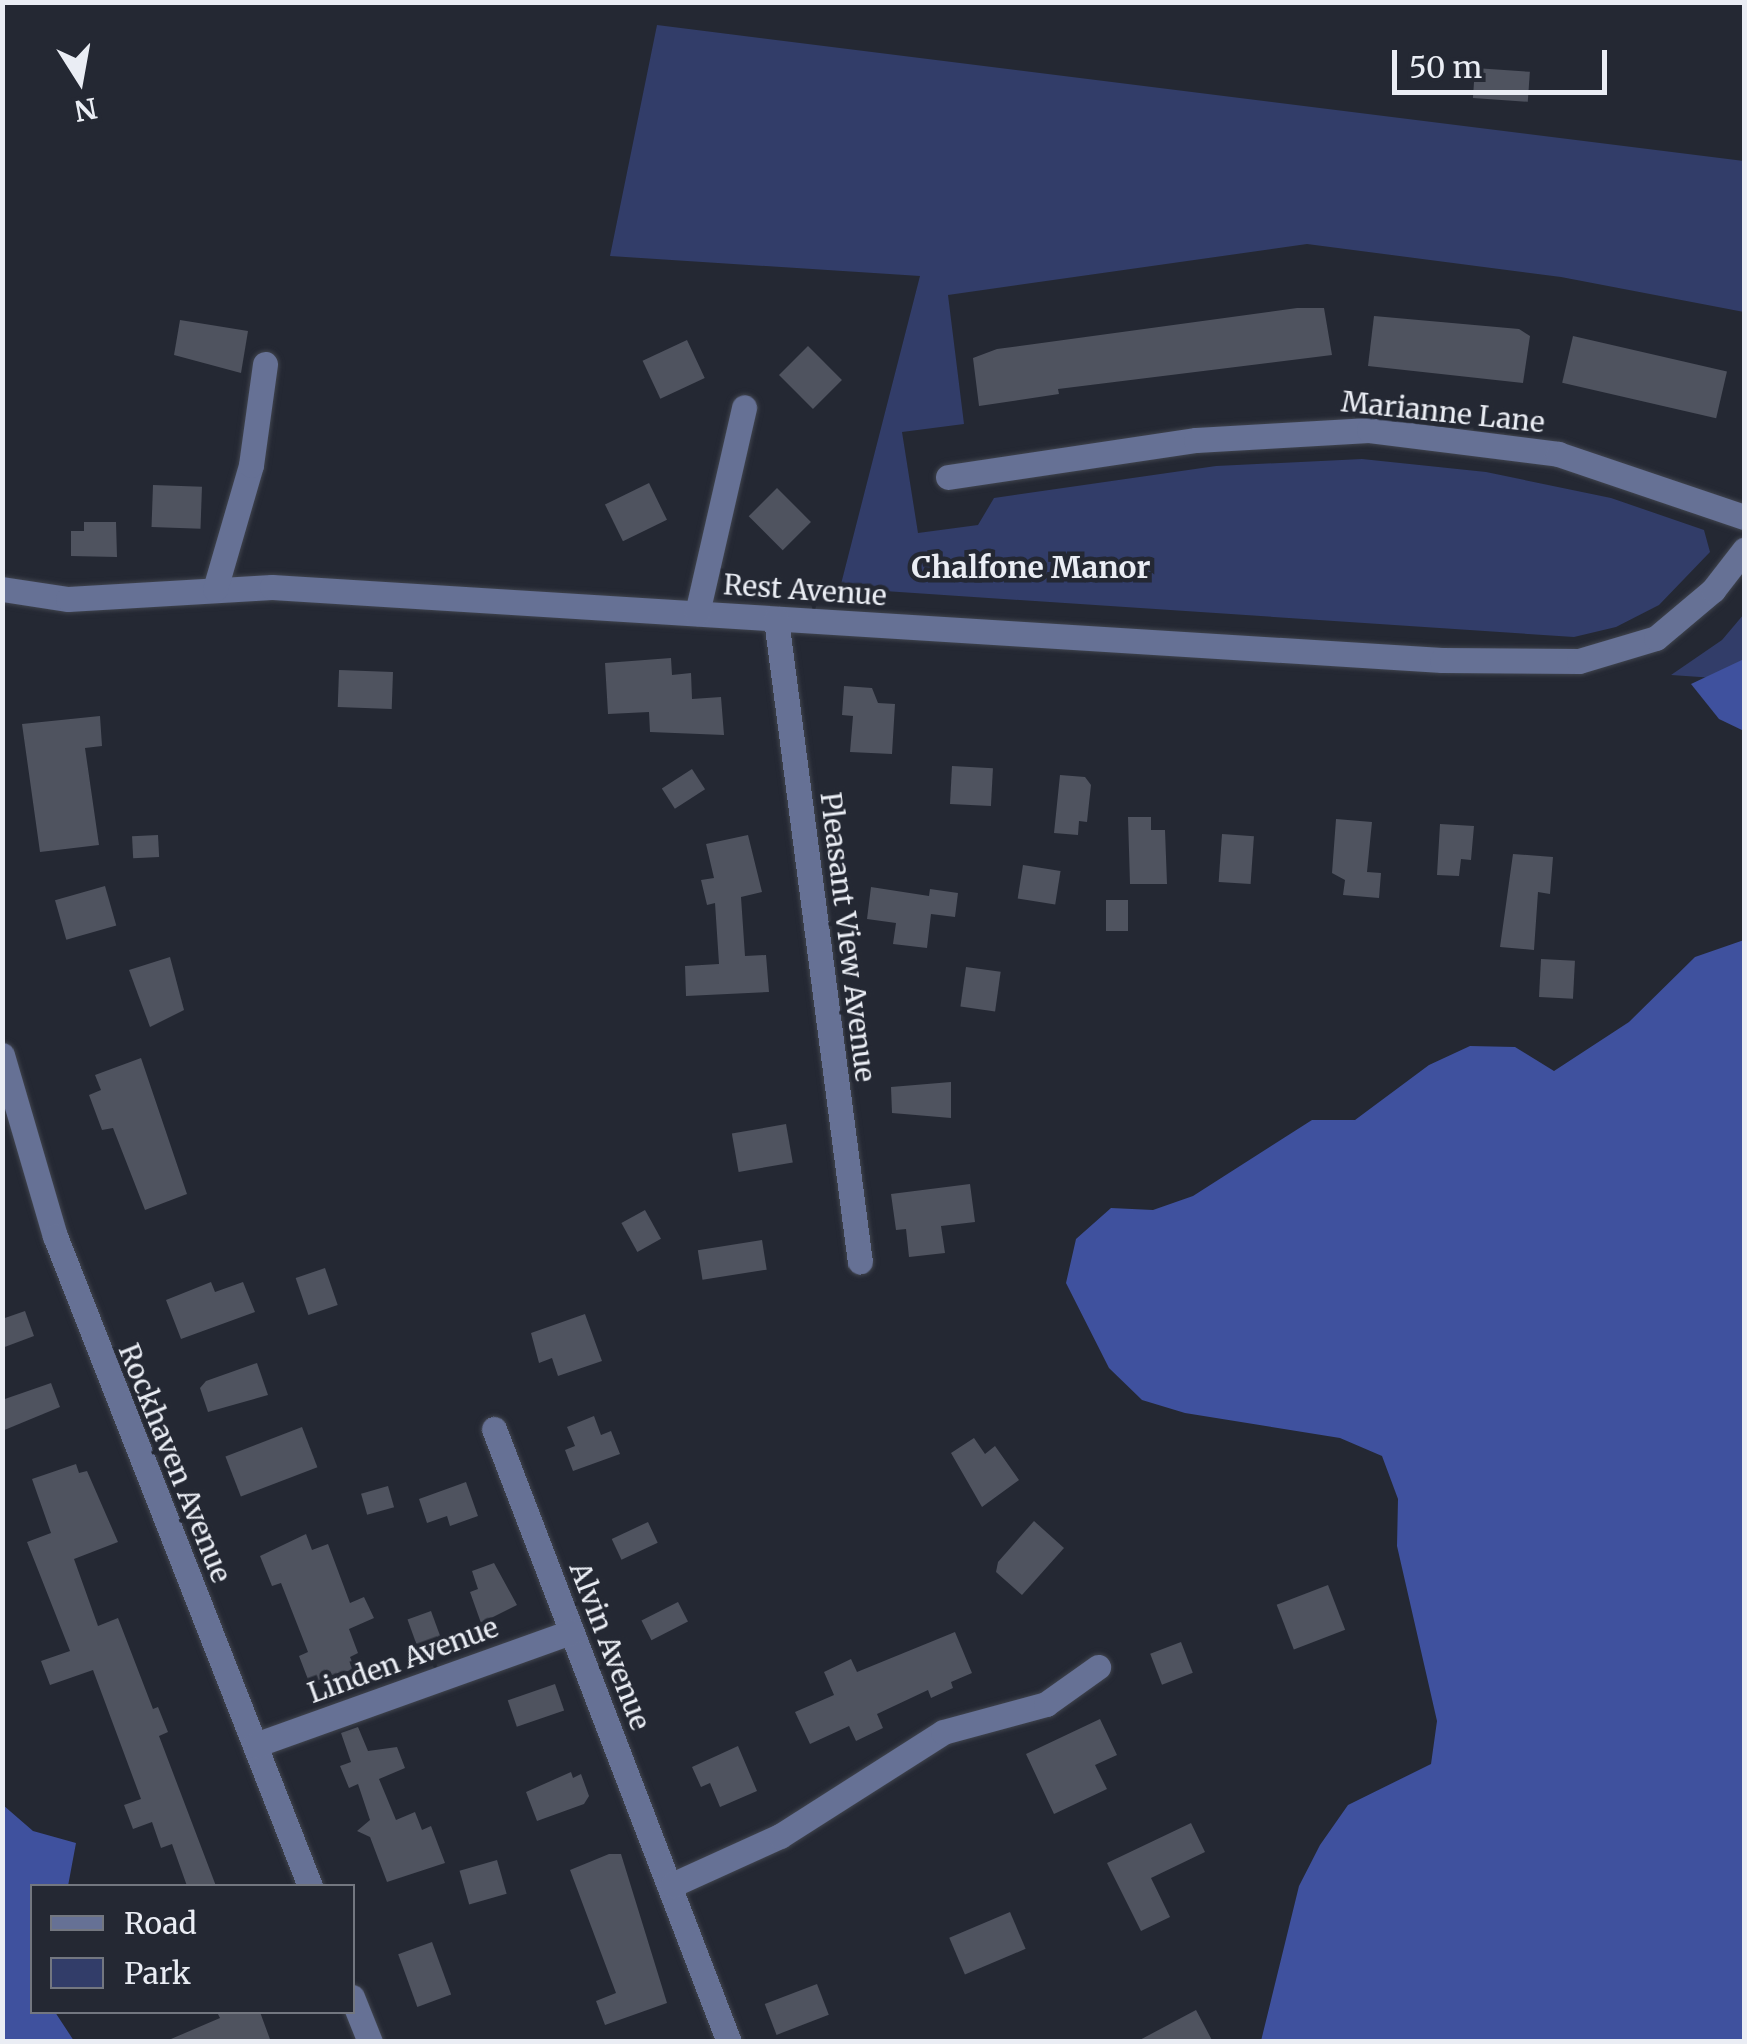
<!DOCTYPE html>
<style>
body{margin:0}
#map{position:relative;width:1747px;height:2044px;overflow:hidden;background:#242833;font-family:Merriweather,serif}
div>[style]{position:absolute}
.green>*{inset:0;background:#323d69}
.forest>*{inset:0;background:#3f519e}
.building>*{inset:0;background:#4f535f;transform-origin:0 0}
.roads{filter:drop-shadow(0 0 2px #40444e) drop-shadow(0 0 2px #40444e)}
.minor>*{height:25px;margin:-12.5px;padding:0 12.5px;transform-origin:12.5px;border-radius:12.5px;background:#667195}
span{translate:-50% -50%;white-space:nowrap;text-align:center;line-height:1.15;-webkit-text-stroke:9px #242833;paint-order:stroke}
.street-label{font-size:28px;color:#eaedf4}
.neighbourhood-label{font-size:30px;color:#eaedf4;font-weight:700}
.frame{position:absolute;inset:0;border:5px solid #eaedf4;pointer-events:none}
.legend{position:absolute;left:30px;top:1884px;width:325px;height:130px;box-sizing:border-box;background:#242833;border:2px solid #737780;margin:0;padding:12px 18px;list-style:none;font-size:30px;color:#eaedf4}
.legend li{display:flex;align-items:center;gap:20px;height:50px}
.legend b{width:50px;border:2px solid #737780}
.north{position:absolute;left:30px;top:30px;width:100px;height:100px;-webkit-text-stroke:8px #242833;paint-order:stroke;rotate:169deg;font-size:28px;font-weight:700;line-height:40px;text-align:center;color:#eaedf4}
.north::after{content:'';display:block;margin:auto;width:35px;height:45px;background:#eaedf4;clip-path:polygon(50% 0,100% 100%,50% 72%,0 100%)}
.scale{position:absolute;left:1392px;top:50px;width:215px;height:45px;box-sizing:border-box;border:5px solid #eaedf4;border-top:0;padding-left:12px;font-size:30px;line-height:35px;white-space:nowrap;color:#eaedf4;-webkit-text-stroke:8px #242833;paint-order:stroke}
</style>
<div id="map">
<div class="green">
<i style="clip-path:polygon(657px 25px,1744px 161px,1744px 312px,1561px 277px,1307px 244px,948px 295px,964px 424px,902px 432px,918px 533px,978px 525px,994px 498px,1216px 466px,1362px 459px,1486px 472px,1611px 498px,1704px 530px,1710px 552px,1659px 605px,1616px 627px,1574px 637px,840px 588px,920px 276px,610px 256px)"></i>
<i style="clip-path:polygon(1744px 614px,1744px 680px,1671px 675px,1722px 640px)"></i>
</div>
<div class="forest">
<i style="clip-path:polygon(1744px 659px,1744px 731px,1719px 719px,1691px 684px)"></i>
<i style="clip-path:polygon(1744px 940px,1744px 2041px,1261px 2041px,1299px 1886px,1320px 1845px,1348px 1805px,1431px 1764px,1437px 1721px,1397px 1546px,1398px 1499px,1382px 1456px,1340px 1438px,1185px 1413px,1142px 1400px,1109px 1368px,1066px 1283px,1076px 1239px,1111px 1208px,1153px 1210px,1193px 1196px,1312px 1120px,1355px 1120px,1429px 1065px,1470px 1046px,1515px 1047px,1554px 1071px,1629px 1022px,1695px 957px)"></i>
<i style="clip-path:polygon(3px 1805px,33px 1831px,76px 1843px,68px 1886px,32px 1886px,32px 2012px,55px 2012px,74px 2041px,3px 2041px)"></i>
</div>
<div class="building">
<i style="left:1475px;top:68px;width:55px;height:30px;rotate:4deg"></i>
<i style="clip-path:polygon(1297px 308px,1324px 308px,1332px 355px,1058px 389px,1059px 394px,979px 406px,973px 358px,997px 349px)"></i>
<i style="clip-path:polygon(1374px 316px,1519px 329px,1530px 336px,1523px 383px,1368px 366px)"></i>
<i style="clip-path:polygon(180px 320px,248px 331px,241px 373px,174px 355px)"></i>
<i style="left:1573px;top:336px;width:158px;height:48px;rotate:13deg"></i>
<i style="left:687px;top:340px;width:42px;height:49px;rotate:65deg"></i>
<i style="left:808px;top:346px;width:48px;height:41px;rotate:45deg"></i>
<i style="left:649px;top:483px;width:41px;height:49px;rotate:64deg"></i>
<i style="left:153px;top:485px;width:49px;height:42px;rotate:2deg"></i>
<i style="left:777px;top:488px;width:48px;height:40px;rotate:45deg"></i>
<i style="clip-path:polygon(84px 522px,116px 522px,117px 557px,71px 556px,71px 531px,84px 531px)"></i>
<i style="clip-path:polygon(671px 658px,672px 675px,691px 673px,692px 699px,721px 697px,724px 735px,650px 732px,649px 712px,608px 714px,605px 663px)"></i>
<i style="left:393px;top:672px;width:37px;height:54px;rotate:92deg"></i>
<i style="clip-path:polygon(844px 686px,872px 688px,878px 703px,895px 704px,892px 754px,850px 752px,853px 716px,842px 715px)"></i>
<i style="clip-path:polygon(100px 716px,102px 746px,85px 748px,99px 845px,40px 852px,22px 724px)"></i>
<i style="left:952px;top:766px;width:41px;height:38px;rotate:3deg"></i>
<i style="left:692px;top:769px;width:24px;height:36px;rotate:57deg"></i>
<i style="clip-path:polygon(1060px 775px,1085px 777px,1091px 785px,1087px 822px,1079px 821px,1078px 835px,1054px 833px)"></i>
<i style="clip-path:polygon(1128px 817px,1151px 817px,1151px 830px,1165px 830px,1167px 884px,1130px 884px)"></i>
<i style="clip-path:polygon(1336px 819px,1372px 822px,1367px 872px,1381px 873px,1379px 898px,1343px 895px,1345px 880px,1332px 873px)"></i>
<i style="clip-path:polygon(1440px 824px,1474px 826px,1471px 860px,1461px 859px,1459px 876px,1437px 875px)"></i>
<i style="left:1222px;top:834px;width:32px;height:48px;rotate:4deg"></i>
<i style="left:158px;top:835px;width:22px;height:26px;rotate:87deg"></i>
<i style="clip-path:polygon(748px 835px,762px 892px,741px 897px,745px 956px,766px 955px,769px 992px,686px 996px,685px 966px,719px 964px,715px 903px,707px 905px,701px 880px,714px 878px,706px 844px)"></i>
<i style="clip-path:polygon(1513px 854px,1553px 857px,1550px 894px,1538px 892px,1534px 950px,1500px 947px)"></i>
<i style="left:1023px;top:865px;width:38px;height:34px;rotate:9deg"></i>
<i style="left:105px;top:886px;width:41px;height:52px;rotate:74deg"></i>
<i style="clip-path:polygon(871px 887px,929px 896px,930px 889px,958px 893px,955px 917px,931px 914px,927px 948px,893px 944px,896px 923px,867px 919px)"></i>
<i style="left:1106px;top:900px;width:22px;height:31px"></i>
<i style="clip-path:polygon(170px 957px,184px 1010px,150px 1027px,129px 970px)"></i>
<i style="left:1541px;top:959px;width:34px;height:38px;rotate:3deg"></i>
<i style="left:966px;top:967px;width:35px;height:40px;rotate:8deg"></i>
<i style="clip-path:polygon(141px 1058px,187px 1194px,145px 1210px,113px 1128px,102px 1130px,89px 1095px,101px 1090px,95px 1075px)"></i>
<i style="clip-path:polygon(951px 1082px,951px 1118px,892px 1113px,891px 1087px)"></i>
<i style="left:786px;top:1124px;width:39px;height:55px;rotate:80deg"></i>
<i style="clip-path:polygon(970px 1184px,975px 1222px,941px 1226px,945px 1253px,909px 1257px,906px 1229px,896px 1230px,891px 1194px)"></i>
<i style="left:645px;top:1210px;width:33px;height:27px;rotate:61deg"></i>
<i style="left:762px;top:1240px;width:30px;height:65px;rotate:81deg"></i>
<i style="left:325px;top:1268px;width:39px;height:31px;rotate:71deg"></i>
<i style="clip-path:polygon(211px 1282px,215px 1292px,243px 1282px,255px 1312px,181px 1339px,166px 1300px)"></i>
<i style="clip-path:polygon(25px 1311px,34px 1336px,2px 1348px,2px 1319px)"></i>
<i style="clip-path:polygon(585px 1314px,602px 1361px,558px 1376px,552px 1358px,539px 1363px,531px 1333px)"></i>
<i style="clip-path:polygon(257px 1363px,268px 1395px,208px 1412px,200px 1388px,206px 1381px)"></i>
<i style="clip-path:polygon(51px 1383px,60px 1407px,2px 1431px,2px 1400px)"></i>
<i style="clip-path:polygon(594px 1416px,601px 1435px,611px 1431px,620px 1454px,573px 1471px,565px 1450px,575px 1446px,567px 1427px)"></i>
<i style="left:302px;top:1427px;width:43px;height:82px;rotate:69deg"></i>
<i style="clip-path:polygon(974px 1438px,985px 1454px,995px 1446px,1019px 1480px,982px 1507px,951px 1453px)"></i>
<i style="clip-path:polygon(76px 1464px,79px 1473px,87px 1471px,118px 1542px,74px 1559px,98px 1626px,118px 1618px,153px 1709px,158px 1707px,168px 1732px,159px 1736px,216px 1886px,187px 1886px,172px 1844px,161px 1848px,152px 1822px,133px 1829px,124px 1805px,141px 1799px,93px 1670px,50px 1685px,41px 1661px,70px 1651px,27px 1542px,51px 1533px,32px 1479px)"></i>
<i style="clip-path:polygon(466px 1482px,478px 1516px,450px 1526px,447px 1516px,427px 1523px,419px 1499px)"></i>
<i style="left:388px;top:1486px;width:22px;height:28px;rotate:74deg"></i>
<i style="clip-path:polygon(1034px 1521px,1064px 1548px,1022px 1595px,996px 1572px,998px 1562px)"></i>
<i style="left:648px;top:1522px;width:23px;height:40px;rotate:65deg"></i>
<i style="clip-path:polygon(306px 1534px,312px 1550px,328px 1544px,350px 1603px,364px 1597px,374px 1618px,349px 1629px,358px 1653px,350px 1657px,355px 1668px,319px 1683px,309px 1682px,299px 1656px,308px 1652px,281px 1583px,272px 1586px,260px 1556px)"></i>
<i style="clip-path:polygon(494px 1563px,517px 1605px,481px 1623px,470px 1592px,478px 1589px,472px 1571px)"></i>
<i style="left:1328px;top:1585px;width:48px;height:55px;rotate:69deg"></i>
<i style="left:678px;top:1602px;width:22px;height:41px;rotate:63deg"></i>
<i style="left:431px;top:1611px;width:27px;height:25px;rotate:70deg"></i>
<i style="clip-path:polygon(955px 1632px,972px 1673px,951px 1682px,953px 1688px,931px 1698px,928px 1690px,877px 1714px,883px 1728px,856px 1741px,849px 1726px,810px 1744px,795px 1712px,834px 1695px,824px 1672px,851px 1659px,857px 1672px)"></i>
<i style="left:1181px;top:1642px;width:33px;height:33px;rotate:69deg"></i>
<i style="left:555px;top:1684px;width:28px;height:50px;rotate:71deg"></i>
<i style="clip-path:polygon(1100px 1719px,1117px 1755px,1095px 1765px,1107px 1789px,1054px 1814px,1026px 1754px)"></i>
<i style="clip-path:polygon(358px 1727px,368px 1751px,397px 1747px,405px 1768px,379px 1779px,396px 1820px,415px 1812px,422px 1830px,431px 1826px,445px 1863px,387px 1882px,370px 1837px,357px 1831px,370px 1820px,358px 1784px,349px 1788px,340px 1766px,351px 1762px,341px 1733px)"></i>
<i style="clip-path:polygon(738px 1746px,757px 1791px,720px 1807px,710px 1783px,701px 1787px,692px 1767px)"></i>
<i style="clip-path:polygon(571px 1772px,573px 1778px,581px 1774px,589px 1796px,584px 1804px,537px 1821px,526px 1792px)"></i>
<i style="clip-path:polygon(1191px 1823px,1205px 1852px,1151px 1878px,1170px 1917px,1141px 1931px,1107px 1863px)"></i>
<i style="clip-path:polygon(609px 1854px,621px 1854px,667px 2003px,605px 2025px,596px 2001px,616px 1993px,570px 1870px)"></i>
<i style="left:497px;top:1860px;width:35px;height:39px;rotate:74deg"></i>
<i style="left:1010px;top:1912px;width:40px;height:66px;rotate:67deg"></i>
<i style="left:432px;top:1942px;width:56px;height:36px;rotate:70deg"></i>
<i style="left:817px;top:1984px;width:33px;height:56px;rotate:69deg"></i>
<i style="clip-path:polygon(1196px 2010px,1213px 2042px,1136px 2042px)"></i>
<i style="clip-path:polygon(217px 2012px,260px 2012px,271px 2042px,164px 2042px,220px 2018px)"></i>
</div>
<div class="roads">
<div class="minor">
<i style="left:948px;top:477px;width:251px;rotate:-8.5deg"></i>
<i style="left:1196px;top:440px;width:173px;rotate:-3.3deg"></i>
<i style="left:1369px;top:430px;width:191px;rotate:7.2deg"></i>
<i style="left:1558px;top:454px;width:196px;rotate:18.7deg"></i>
<i style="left:2px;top:589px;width:67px;rotate:8.6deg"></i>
<i style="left:68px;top:599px;width:204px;rotate:-3.4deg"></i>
<i style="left:272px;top:587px;width:1172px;rotate:3.57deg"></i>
<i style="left:1442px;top:660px;width:137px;rotate:0.4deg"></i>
<i style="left:1579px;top:661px;width:80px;rotate:-16.6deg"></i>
<i style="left:1656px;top:638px;width:75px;rotate:-40.1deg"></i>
<i style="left:1713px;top:590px;width:51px;rotate:-52.2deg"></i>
<i style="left:215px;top:589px;width:129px;rotate:-73.8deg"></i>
<i style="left:251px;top:465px;width:102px;rotate:-82.1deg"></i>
<i style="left:697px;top:613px;width:211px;rotate:-77.1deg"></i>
<i style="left:776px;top:619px;width:648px;rotate:82.56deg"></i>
<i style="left:2px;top:1055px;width:189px;rotate:73.7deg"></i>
<i style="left:55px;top:1236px;width:698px;rotate:68.58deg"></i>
<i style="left:494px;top:1429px;width:657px;rotate:69.03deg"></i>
<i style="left:255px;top:1745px;width:336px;rotate:-19.7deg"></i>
<i style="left:672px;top:1885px;width:119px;rotate:-24.4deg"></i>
<i style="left:780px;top:1836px;width:193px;rotate:-32.5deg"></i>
<i style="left:943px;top:1732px;width:107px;rotate:-15.2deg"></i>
<i style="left:1046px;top:1704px;width:64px;rotate:-35.4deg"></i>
<i style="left:352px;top:1997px;width:48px;rotate:68.2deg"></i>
</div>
</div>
<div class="street-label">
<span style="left:1443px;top:412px;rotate:6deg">Marianne Lane</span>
<span style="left:805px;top:590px;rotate:4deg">Rest Avenue</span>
<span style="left:848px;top:937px;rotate:83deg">Pleasant View Avenue</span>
<span style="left:175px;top:1463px;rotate:68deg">Rockhaven Avenue</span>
<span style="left:610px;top:1646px;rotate:69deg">Alvin Avenue</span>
<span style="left:403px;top:1660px;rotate:-20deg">Linden Avenue</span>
</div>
<div class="neighbourhood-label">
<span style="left:1031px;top:567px">Chalfone Manor</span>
</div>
<div class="frame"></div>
<ul class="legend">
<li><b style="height:12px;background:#667195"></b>Road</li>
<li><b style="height:28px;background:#323d69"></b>Park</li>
</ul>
<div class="north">N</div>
<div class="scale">50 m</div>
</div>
